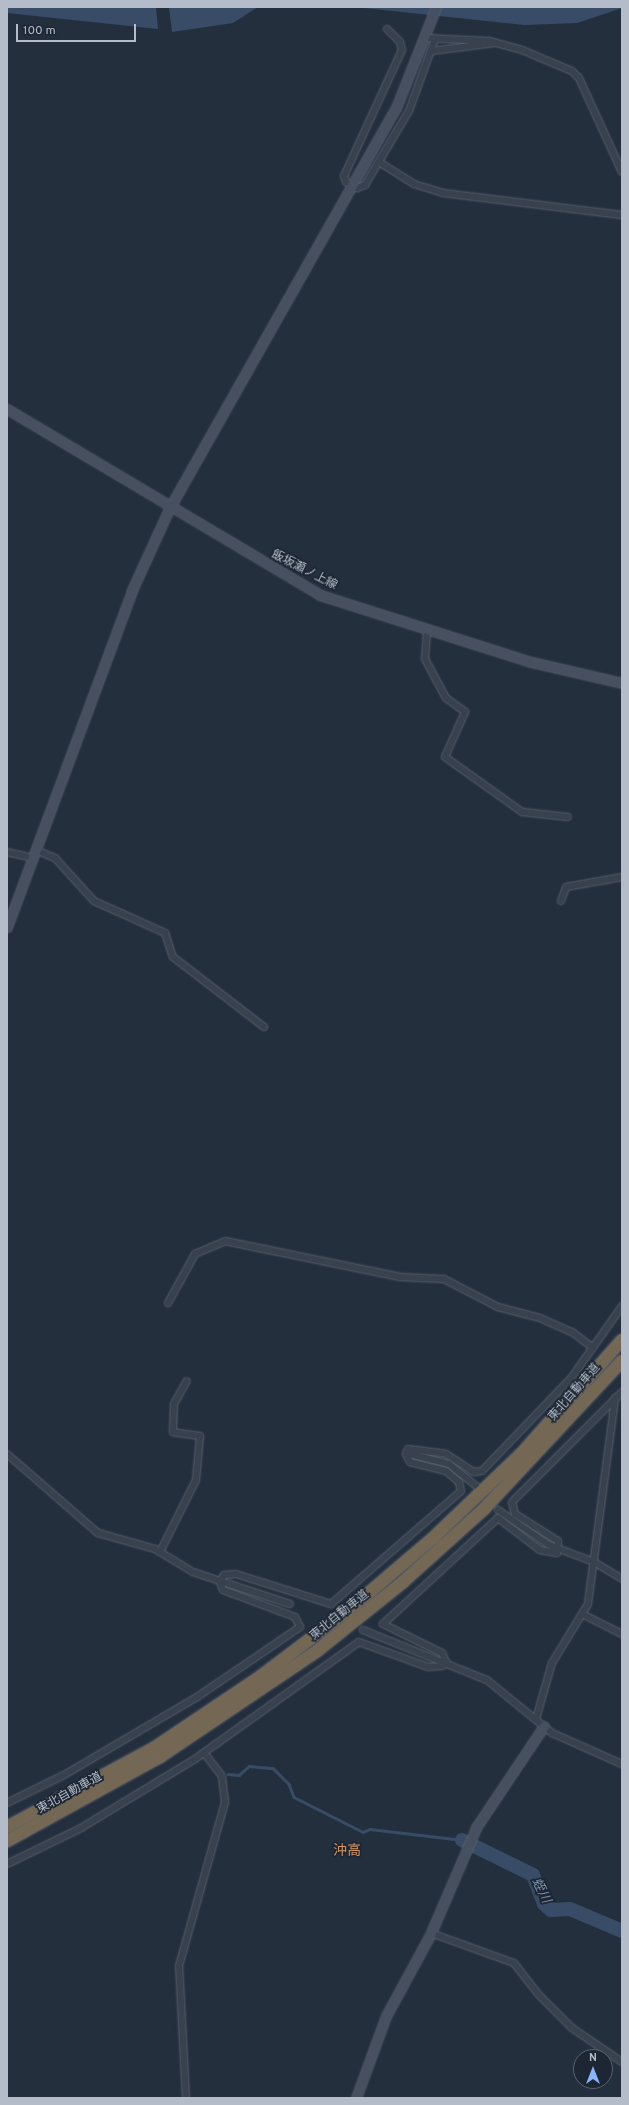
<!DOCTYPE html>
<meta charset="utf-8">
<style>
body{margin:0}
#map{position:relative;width:629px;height:2105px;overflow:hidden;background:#242f3e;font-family:Overpass,"Noto Sans JP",sans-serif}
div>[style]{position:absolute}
.water>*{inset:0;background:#394c67}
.stream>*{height:2.5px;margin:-1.25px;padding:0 1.25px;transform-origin:1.25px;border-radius:1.25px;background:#394c67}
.river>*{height:14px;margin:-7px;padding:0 7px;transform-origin:7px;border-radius:7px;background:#394c67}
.roads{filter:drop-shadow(0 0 1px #565f6c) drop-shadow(0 0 1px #565f6c)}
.street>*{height:6px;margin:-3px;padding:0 3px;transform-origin:3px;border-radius:3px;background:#38414e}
.secondary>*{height:9px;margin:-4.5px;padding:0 4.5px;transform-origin:4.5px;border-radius:4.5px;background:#465061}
.highway>*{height:12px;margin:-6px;padding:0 6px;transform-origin:6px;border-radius:6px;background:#746855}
span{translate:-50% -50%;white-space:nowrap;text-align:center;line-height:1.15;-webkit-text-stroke:3.5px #1d2633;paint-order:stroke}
.street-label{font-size:12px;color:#b4bcc9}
.water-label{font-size:13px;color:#7c92b1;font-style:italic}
.quarter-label{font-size:14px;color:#d59563}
.frame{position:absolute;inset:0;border:8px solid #b4bcc9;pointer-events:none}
.north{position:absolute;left:573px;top:2049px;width:40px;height:40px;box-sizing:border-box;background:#1d2633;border:1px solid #59626f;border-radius:50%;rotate:0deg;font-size:11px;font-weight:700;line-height:16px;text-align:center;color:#b4bcc9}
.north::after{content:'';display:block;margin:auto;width:14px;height:18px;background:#8ab4f8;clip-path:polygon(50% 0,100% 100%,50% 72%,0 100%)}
.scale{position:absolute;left:16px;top:24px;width:120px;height:18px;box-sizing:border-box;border:2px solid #b4bcc9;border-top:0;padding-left:5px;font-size:12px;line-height:14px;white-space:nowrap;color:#b4bcc9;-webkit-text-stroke:3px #1d2633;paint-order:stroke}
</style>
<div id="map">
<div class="water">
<i style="clip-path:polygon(7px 7px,156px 7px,158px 29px,7px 13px)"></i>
<i style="clip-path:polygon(169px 7px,258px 7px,233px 23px,172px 32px)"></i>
<i style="clip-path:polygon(355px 7px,622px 7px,622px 8px,577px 23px,524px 25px)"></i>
</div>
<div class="stream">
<i style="left:228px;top:1774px;width:11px;rotate:5deg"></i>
<i style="left:239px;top:1775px;width:13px;rotate:-42deg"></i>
<i style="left:249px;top:1766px;width:24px;rotate:5deg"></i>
<i style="left:273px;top:1768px;width:23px;rotate:45deg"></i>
<i style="left:289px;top:1784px;width:14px;rotate:69deg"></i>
<i style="left:294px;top:1797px;width:77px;rotate:26.9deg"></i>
<i style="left:363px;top:1832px;width:8px;rotate:-23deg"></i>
<i style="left:370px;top:1829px;width:93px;rotate:6.8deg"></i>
</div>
<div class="river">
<i style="left:462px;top:1840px;width:79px;rotate:26.2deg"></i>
<i style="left:533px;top:1875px;width:31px;rotate:69deg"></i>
<i style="left:544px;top:1904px;width:9px;rotate:41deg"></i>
<i style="left:551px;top:1910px;width:19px;rotate:-3deg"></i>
<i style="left:570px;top:1909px;width:56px;rotate:22.9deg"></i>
</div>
<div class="roads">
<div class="street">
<i style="left:387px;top:29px;width:18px;rotate:45deg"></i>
<i style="left:400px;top:42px;width:8px;rotate:76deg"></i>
<i style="left:402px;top:50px;width:139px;rotate:114.7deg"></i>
<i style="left:344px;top:176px;width:6px;rotate:72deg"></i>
<i style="left:346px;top:182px;width:13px;rotate:29deg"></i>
<i style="left:357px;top:188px;width:9px;rotate:-21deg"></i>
<i style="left:365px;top:185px;width:86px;rotate:-59.3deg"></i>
<i style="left:409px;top:111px;width:77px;rotate:-70.1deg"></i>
<i style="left:425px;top:38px;width:64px;rotate:2.7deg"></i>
<i style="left:489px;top:41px;width:34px;rotate:15deg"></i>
<i style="left:522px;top:50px;width:54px;rotate:22.8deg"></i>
<i style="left:572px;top:71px;width:10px;rotate:45deg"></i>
<i style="left:579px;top:78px;width:103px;rotate:65.4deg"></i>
<i style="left:431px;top:51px;width:64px;rotate:-7.1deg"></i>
<i style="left:379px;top:162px;width:41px;rotate:32.2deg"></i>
<i style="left:414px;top:184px;width:30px;rotate:17deg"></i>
<i style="left:443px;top:193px;width:180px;rotate:7deg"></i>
<i style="left:427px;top:631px;width:28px;rotate:94deg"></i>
<i style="left:425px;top:659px;width:44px;rotate:61.7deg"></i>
<i style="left:446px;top:698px;width:24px;rotate:36deg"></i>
<i style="left:465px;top:712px;width:49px;rotate:114deg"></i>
<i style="left:445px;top:757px;width:95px;rotate:35.5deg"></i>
<i style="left:522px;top:812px;width:46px;rotate:6.2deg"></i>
<i style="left:36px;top:850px;width:21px;rotate:23deg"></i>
<i style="left:55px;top:858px;width:58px;rotate:47.8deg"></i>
<i style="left:94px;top:901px;width:78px;rotate:24.3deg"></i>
<i style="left:165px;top:933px;width:25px;rotate:72deg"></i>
<i style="left:173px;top:957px;width:115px;rotate:37.6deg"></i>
<i style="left:7px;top:852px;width:27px;rotate:13deg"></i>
<i style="left:561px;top:901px;width:15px;rotate:-70deg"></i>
<i style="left:566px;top:887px;width:57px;rotate:-10.1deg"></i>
<i style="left:168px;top:1303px;width:56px;rotate:-61.1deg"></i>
<i style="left:195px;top:1254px;width:33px;rotate:-23deg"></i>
<i style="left:225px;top:1241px;width:179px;rotate:11.6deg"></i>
<i style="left:400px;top:1277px;width:44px;rotate:2.6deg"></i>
<i style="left:444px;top:1279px;width:61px;rotate:27.4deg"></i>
<i style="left:498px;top:1307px;width:43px;rotate:14.7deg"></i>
<i style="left:540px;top:1318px;width:35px;rotate:24deg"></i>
<i style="left:572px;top:1332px;width:26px;rotate:37deg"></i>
<i style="left:406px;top:1453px;width:44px;rotate:14.3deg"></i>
<i style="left:449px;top:1464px;width:35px;rotate:39deg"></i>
<i style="left:7px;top:1454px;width:121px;rotate:41deg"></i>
<i style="left:98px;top:1533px;width:59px;rotate:15.7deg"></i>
<i style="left:155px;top:1549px;width:44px;rotate:31.2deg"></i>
<i style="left:193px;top:1572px;width:102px;rotate:18.3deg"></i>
<i style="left:498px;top:1510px;width:62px;rotate:34.5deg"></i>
<i style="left:549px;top:1545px;width:48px;rotate:20.7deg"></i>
<i style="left:594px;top:1562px;width:33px;rotate:31deg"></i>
<i style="left:160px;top:1552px;width:80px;rotate:-63.4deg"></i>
<i style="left:196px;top:1480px;width:44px;rotate:-84.8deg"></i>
<i style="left:200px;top:1436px;width:27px;rotate:-172deg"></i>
<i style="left:173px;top:1432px;width:28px;rotate:-88deg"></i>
<i style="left:174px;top:1404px;width:26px;rotate:-61deg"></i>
<i style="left:582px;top:1614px;width:45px;rotate:26.6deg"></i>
<i style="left:363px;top:1630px;width:134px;rotate:22deg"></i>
<i style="left:487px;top:1680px;width:84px;rotate:39.2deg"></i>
<i style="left:552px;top:1733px;width:77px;rotate:23.9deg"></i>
<i style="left:536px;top:1719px;width:58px;rotate:-74.1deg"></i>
<i style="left:552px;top:1663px;width:69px;rotate:-58.6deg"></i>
<i style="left:588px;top:1604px;width:208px;rotate:-82.5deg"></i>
<i style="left:7px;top:1803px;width:64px;rotate:-26.2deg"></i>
<i style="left:64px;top:1775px;width:154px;rotate:-30.4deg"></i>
<i style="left:197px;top:1697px;width:125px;rotate:-34.2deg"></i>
<i style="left:300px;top:1627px;width:11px;rotate:-117deg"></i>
<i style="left:295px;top:1617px;width:77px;rotate:-159.4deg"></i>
<i style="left:223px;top:1590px;width:9px;rotate:-111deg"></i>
<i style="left:220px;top:1582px;width:8px;rotate:-60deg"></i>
<i style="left:224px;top:1575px;width:12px;rotate:-5deg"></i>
<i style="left:236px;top:1574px;width:100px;rotate:17.5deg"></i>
<i style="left:331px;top:1604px;width:172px;rotate:-41deg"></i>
<i style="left:461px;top:1491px;width:9px;rotate:-103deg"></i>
<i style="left:459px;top:1482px;width:17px;rotate:-140deg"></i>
<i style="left:446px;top:1471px;width:37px;rotate:-166deg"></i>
<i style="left:410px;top:1462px;width:9px;rotate:-117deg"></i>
<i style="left:406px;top:1454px;width:5px;rotate:-68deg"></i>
<i style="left:408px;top:1449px;width:38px;rotate:7deg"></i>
<i style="left:446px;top:1454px;width:33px;rotate:33deg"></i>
<i style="left:474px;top:1472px;width:8px;rotate:-7deg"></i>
<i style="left:482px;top:1471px;width:130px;rotate:-46.2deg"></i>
<i style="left:572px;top:1377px;width:87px;rotate:-54.8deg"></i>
<i style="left:7px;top:1864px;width:82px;rotate:-25.9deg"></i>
<i style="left:81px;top:1828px;width:133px;rotate:-31.2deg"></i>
<i style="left:195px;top:1759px;width:201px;rotate:-35.5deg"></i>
<i style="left:359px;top:1642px;width:73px;rotate:19.9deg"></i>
<i style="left:428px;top:1667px;width:14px;rotate:-4deg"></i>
<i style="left:442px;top:1666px;width:6px;rotate:-45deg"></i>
<i style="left:446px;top:1662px;width:10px;rotate:-114deg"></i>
<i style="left:442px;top:1653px;width:66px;rotate:-153.8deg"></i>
<i style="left:383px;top:1624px;width:156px;rotate:-42.7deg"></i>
<i style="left:498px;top:1518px;width:53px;rotate:37.3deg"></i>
<i style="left:540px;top:1550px;width:17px;rotate:10deg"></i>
<i style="left:557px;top:1553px;width:12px;rotate:-85deg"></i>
<i style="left:558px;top:1541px;width:51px;rotate:-147.9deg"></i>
<i style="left:515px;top:1514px;width:12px;rotate:-104deg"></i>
<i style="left:512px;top:1502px;width:156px;rotate:-45deg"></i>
<i style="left:431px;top:1933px;width:88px;rotate:19.9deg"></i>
<i style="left:514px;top:1963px;width:39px;rotate:52deg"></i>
<i style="left:538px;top:1994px;width:48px;rotate:45deg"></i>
<i style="left:572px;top:2028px;width:60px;rotate:34.2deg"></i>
<i style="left:186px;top:2098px;width:132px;rotate:-93deg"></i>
<i style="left:179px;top:1966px;width:170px;rotate:-74.3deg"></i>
<i style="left:225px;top:1802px;width:26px;rotate:-97deg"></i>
<i style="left:222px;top:1776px;width:29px;rotate:-128deg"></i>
</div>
<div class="secondary">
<i style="left:7px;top:409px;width:364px;rotate:30.7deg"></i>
<i style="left:320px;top:595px;width:221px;rotate:17.6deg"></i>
<i style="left:531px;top:662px;width:93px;rotate:13deg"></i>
<i style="left:7px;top:927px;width:359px;rotate:-69.6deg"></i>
<i style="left:132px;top:590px;width:91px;rotate:-65.4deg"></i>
<i style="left:170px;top:507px;width:459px;rotate:-60.5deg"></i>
<i style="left:396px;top:108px;width:109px;rotate:-68.4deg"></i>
<i style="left:356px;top:2098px;width:87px;rotate:-69.9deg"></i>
<i style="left:386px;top:2016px;width:92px;rotate:-61.5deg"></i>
<i style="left:430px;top:1935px;width:119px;rotate:-66.7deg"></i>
<i style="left:477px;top:1826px;width:120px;rotate:-56.2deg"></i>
</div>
<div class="highway">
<i style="left:7px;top:1827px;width:167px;rotate:-28.3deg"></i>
<i style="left:154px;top:1748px;width:129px;rotate:-33.9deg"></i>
<i style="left:261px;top:1676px;width:113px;rotate:-37.1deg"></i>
<i style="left:351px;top:1608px;width:109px;rotate:-40.5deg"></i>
<i style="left:434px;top:1537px;width:120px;rotate:-43.7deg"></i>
<i style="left:521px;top:1454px;width:152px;rotate:-48.5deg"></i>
<i style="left:7px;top:1841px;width:175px;rotate:-28.8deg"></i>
<i style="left:160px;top:1757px;width:189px;rotate:-34deg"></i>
<i style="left:317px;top:1651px;width:110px;rotate:-38.7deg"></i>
<i style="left:403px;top:1582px;width:109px;rotate:-42deg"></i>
<i style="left:484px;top:1509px;width:202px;rotate:-47deg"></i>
</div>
</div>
<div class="street-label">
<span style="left:304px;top:571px;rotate:27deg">飯坂瀬ノ上線</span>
<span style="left:575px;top:1393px;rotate:-49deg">東北自動車道</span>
<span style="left:340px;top:1616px;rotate:-39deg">東北自動車道</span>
<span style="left:70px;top:1794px;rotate:-29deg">東北自動車道</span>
</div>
<div class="water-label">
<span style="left:540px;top:1891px;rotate:63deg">蛭川</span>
</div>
<div class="quarter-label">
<span style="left:347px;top:1852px">沖高</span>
</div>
<div class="frame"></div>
<div class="north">N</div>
<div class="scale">100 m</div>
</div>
